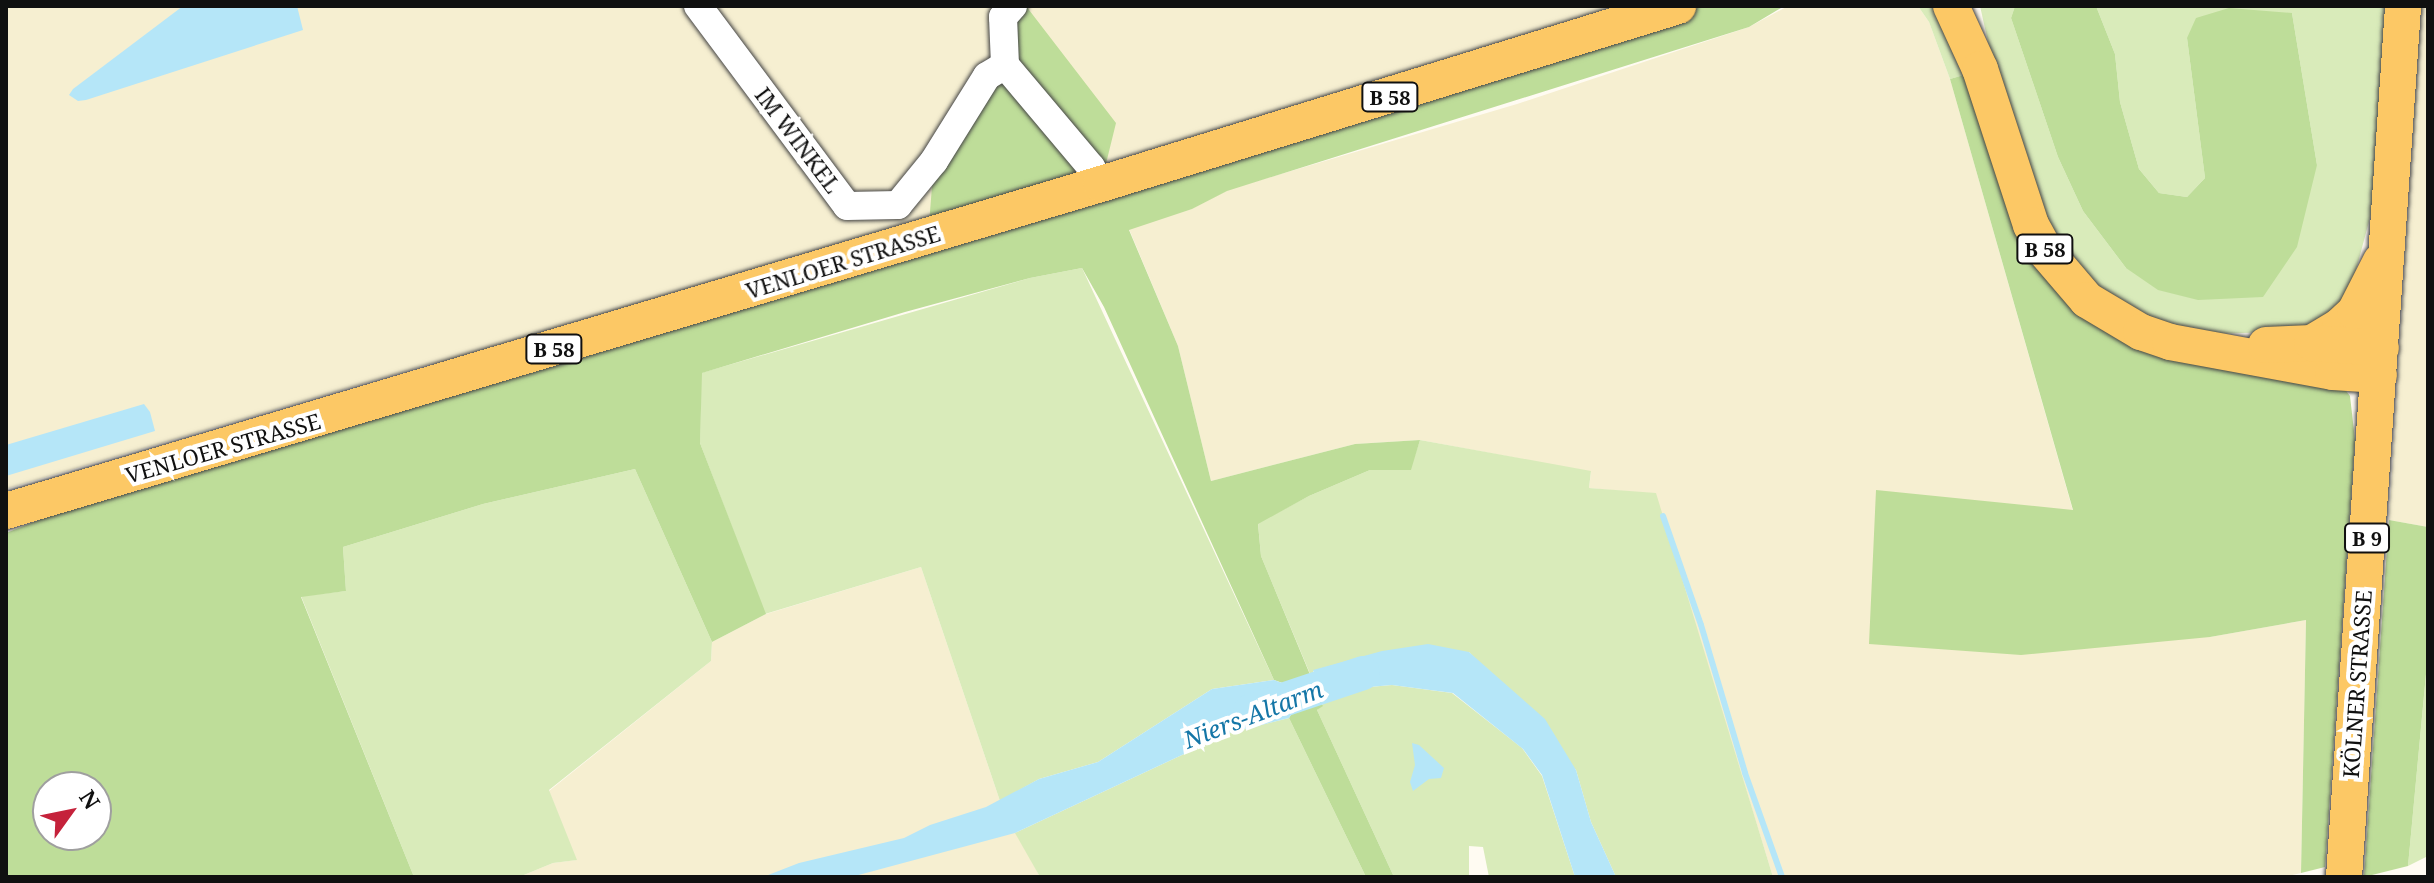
<!DOCTYPE html>
<meta charset="utf-8">
<style>
body{margin:0}
#map{position:relative;width:2434px;height:883px;overflow:hidden;background:#fffbf2;font-family:"Noto Serif",serif}
div>[style]{position:absolute}
.farmland>*{inset:0;background:#f6efd1}
.green>*{inset:0;background:#d9ebba}
.forest>*{inset:0;background:#bedd99}
.water>*{inset:0;background:#b5e6f8}
.stream>*{height:6px;margin:-3px;padding:0 3px;transform-origin:3px;border-radius:3px;background:#b5e6f8}
.river>*{height:34px;margin:-17px;padding:0 17px;transform-origin:17px;border-radius:17px;background:#b5e6f8}
.roads{filter:drop-shadow(0 0 2px #434343) drop-shadow(0 0 2px #434343)}
.minor>*{height:28px;margin:-14px;padding:0 14px;transform-origin:14px;border-radius:14px;background:#fff}
.major>*{height:36px;margin:-18px;padding:0 18px;transform-origin:18px;border-radius:18px;background:#fcc865}
span{translate:-50% -50%;white-space:nowrap;text-align:center;line-height:1.15;-webkit-text-stroke:8px #fff;paint-order:stroke}
.shield-label span{padding:2px 6px;background:#fff;border:2px solid;border-radius:6px;-webkit-text-stroke-width:0}
.shield-label{font-size:20px;color:#101010;font-weight:700}
.street-label{font-size:22px;color:#101010}
.water-label{font-size:24px;color:#1476a7;font-style:italic}
.frame{position:absolute;inset:0;border:8px solid #101010;pointer-events:none}
.north{position:absolute;left:32px;top:771px;width:80px;height:80px;box-sizing:border-box;background:#fff;border:2px solid #9f9f9f;border-radius:50%;rotate:57deg;font-size:22px;font-weight:700;line-height:32px;text-align:center;color:#101010}
.north::after{content:'';display:block;margin:auto;width:28px;height:36px;background:#c5223b;clip-path:polygon(50% 0,100% 100%,50% 72%,0 100%)}
</style>
<div id="map">
<div class="farmland">
<i style="clip-path:polygon(6px 6px,1013px 6px,1005px 65px,928px 237px,440px 381px,433px 363px,6px 489px)"></i>
<i style="clip-path:polygon(1026px 6px,1678px 6px,1101px 184px)"></i>
<i style="clip-path:polygon(1788px 6px,1918px 6px,1929px 22px,1950px 79px,2073px 511px,2210px 637px,2306px 620px,2301px 873px,2284px 877px,1773px 877px,1655px 494px,1589px 488px,1591px 472px,1420px 440px,1355px 444px,1211px 481px,1178px 346px,1129px 229px,1191px 209px,1230px 189px,1517px 104px,1749px 27px)"></i>
<i style="clip-path:polygon(2421px 6px,2428px 6px,2428px 527px,2389px 520px)"></i>
<i style="clip-path:polygon(921px 567px,1000px 801px,1040px 877px,519px 877px,553px 863px,576px 860px,549px 791px,711px 661px,712px 642px,766px 614px)"></i>
</div>
<div class="green">
<i style="clip-path:polygon(1918px 6px,1937px 6px,1967px 74px,1950px 79px,1929px 22px)"></i>
<i style="clip-path:polygon(1980px 6px,2015px 6px,2011px 18px,2058px 157px,2083px 211px,2126px 268px,2317px 165px,2292px 13px,2187px 38px,2205px 178px,2187px 197px,2159px 193px,2139px 169px,2120px 102px,2115px 54px,2096px 6px,2387px 6px,2371px 214px,2348px 300px,2304px 331px,2212px 334px,2186px 331px,2112px 301px,2049px 232px,1993px 64px)"></i>
<i style="clip-path:polygon(1082px 268px,1274px 680px,1212px 689px,1098px 762px,1039px 779px,1000px 801px,921px 567px,765px 614px,700px 443px,701px 373px,1030px 278px)"></i>
<i style="clip-path:polygon(1420px 440px,1591px 471px,1589px 488px,1656px 493px,1773px 877px,1616px 877px,1591px 822px,1576px 770px,1469px 652px,1347px 663px,1313px 671px,1323px 691px,1392px 685px,1452px 693px,1522px 748px,1542px 776px,1575px 877px,1489px 877px,1483px 847px,1469px 846px,1469px 877px,1394px 877px,1317px 710px,1323px 705px,1261px 556px,1258px 523px,1309px 496px,1370px 470px,1410px 470px)"></i>
<i style="clip-path:polygon(635px 469px,712px 642px,711px 661px,549px 790px,577px 860px,553px 863px,519px 877px,414px 877px,301px 596px,346px 591px,343px 547px,483px 504px)"></i>
<i style="clip-path:polygon(2428px 653px,2428px 856px,2408px 866px)"></i>
<i style="clip-path:polygon(1289px 718px,1366px 877px,1040px 877px,1015px 833px,1229px 733px)"></i>
</div>
<div class="forest">
<i style="clip-path:polygon(1026px 6px,1116px 123px,1101px 184px,928px 237px,934px 161px,987px 76px,1003px 17px)"></i>
<i style="clip-path:polygon(evenodd,1680px 6px,1781px 8px,1749px 27px,1227px 191px,1192px 209px,1129px 230px,1178px 346px,1211px 481px,1355px 444px,1420px 440px,1411px 470px,1370px 470px,1309px 496px,1258px 524px,1261px 556px,1323px 706px,1317px 710px,1394px 877px,1366px 877px,1289px 718px,1297px 705px,1291px 686px,1274px 680px,1104px 307px,1082px 268px,1030px 278px,905px 312px,702px 373px,700px 443px,766px 614px,712px 642px,635px 469px,483px 504px,343px 547px,346px 591px,301px 597px,414px 877px,6px 877px,6px 533px,222px 448px,1680px 6px,48px 787px,96px 787px,96px 835px,48px 835px,48px 787px)"></i>
<i style="clip-path:polygon(2015px 6px,2096px 6px,2115px 54px,2120px 102px,2139px 169px,2159px 193px,2187px 197px,2205px 178px,2187px 38px,2196px 18px,2229px 8px,2292px 13px,2317px 165px,2297px 247px,2263px 297px,2198px 300px,2158px 290px,2126px 268px,2083px 211px,2058px 157px,2011px 18px)"></i>
<i style="clip-path:polygon(1967px 74px,2056px 287px,2343px 387px,2350px 396px,2355px 440px,2325px 867px,2301px 873px,2306px 620px,2210px 637px,2021px 655px,1869px 644px,1876px 490px,2073px 510px,1950px 79px)"></i>
<i style="clip-path:polygon(2389px 520px,2428px 527px,2428px 653px,2408px 866px,2364px 877px)"></i>
</div>
<div class="water">
<i style="clip-path:polygon(183px 6px,297px 6px,303px 30px,86px 100px,78px 101px,69px 95px,73px 89px)"></i>
<i style="clip-path:polygon(144px 404px,150px 412px,155px 431px,6px 476px,6px 445px)"></i>
<i style="clip-path:polygon(1428px 644px,1469px 652px,1545px 719px,1576px 770px,1591px 822px,1616px 877px,1575px 877px,1542px 775px,1523px 749px,1453px 693px,1392px 685px,1323px 691px,1313px 670px,1382px 651px)"></i>
<i style="clip-path:polygon(1274px 680px,1290px 686px,1297px 705px,1289px 718px,1229px 733px,1015px 833px,851px 877px,763px 877px,799px 863px,904px 838px,930px 825px,986px 807px,1039px 779px,1098px 762px,1212px 689px)"></i>
<i style="clip-path:polygon(1412px 743px,1419px 745px,1444px 768px,1441px 778px,1429px 779px,1413px 791px,1410px 782px,1415px 765px)"></i>
</div>
<div class="stream">
<i style="left:1663px;top:516px;width:115px;rotate:70.8deg"></i>
<i style="left:1701px;top:625px;width:154px;rotate:73.4deg"></i>
<i style="left:1745px;top:773px;width:110px;rotate:70.4deg"></i>
</div>
<div class="river">
<i style="left:1250px;top:711px;width:119px;rotate:-18.6deg"></i>
</div>
<div class="roads">
<div class="minor">
<i style="left:698px;top:6px;width:249px;rotate:53.3deg"></i>
<i style="left:847px;top:206px;width:51px;rotate:-1.1deg"></i>
<i style="left:898px;top:205px;width:57px;rotate:-50.7deg"></i>
<i style="left:934px;top:161px;width:100px;rotate:-58.1deg"></i>
<i style="left:987px;top:76px;width:21px;rotate:-31deg"></i>
<i style="left:1013px;top:6px;width:15px;rotate:132deg"></i>
<i style="left:1003px;top:17px;width:48px;rotate:87.6deg"></i>
<i style="left:1005px;top:65px;width:133px;rotate:49.9deg"></i>
<i style="left:1091px;top:167px;width:20px;rotate:60deg"></i>
</div>
<div class="major">
<i style="left:1951px;top:6px;width:69px;rotate:65.3deg"></i>
<i style="left:1980px;top:69px;width:164px;rotate:71.9deg"></i>
<i style="left:2031px;top:225px;width:31px;rotate:61deg"></i>
<i style="left:2046px;top:252px;width:63px;rotate:49.5deg"></i>
<i style="left:2087px;top:300px;width:63px;rotate:30.7deg"></i>
<i style="left:2141px;top:332px;width:31px;rotate:19deg"></i>
<i style="left:2170px;top:342px;width:166px;rotate:10.4deg"></i>
<i style="left:2333px;top:372px;width:46px;rotate:3.7deg"></i>
<i style="left:2312px;top:343px;width:33px;rotate:-31deg"></i>
<i style="left:2340px;top:326px;width:21px;rotate:-43deg"></i>
<i style="left:2355px;top:312px;width:57px;rotate:-63deg"></i>
<i style="left:2266px;top:345px;width:46px;rotate:-2.5deg"></i>
<i style="left:2312px;top:343px;width:69px;rotate:4.1deg"></i>
<i style="left:6px;top:511px;width:1143px;rotate:-16.63deg"></i>
<i style="left:1101px;top:184px;width:604px;rotate:-17.14deg"></i>
<i style="left:2344px;top:877px;width:873px;rotate:-86.12deg"></i>
</div>
</div>
<div class="shield-label">
<span style="left:1390px;top:97px">B 58</span>
<span style="left:2045px;top:249px">B 58</span>
<span style="left:554px;top:349px">B 58</span>
<span style="left:2367px;top:538px">B 9</span>
</div>
<div class="street-label">
<span style="left:798px;top:140px;rotate:53deg">IM WINKEL</span>
<span style="left:843px;top:262px;rotate:-17deg">VENLOER STRASSE</span>
<span style="left:223px;top:448px;rotate:-16deg">VENLOER STRASSE</span>
<span style="left:2357px;top:684px;rotate:-86deg">KÖLNER STRASSE</span>
</div>
<div class="water-label">
<span style="left:1253px;top:714px;rotate:-21deg">Niers-Altarm</span>
</div>
<div class="frame"></div>
<div class="north">N</div>
</div>
